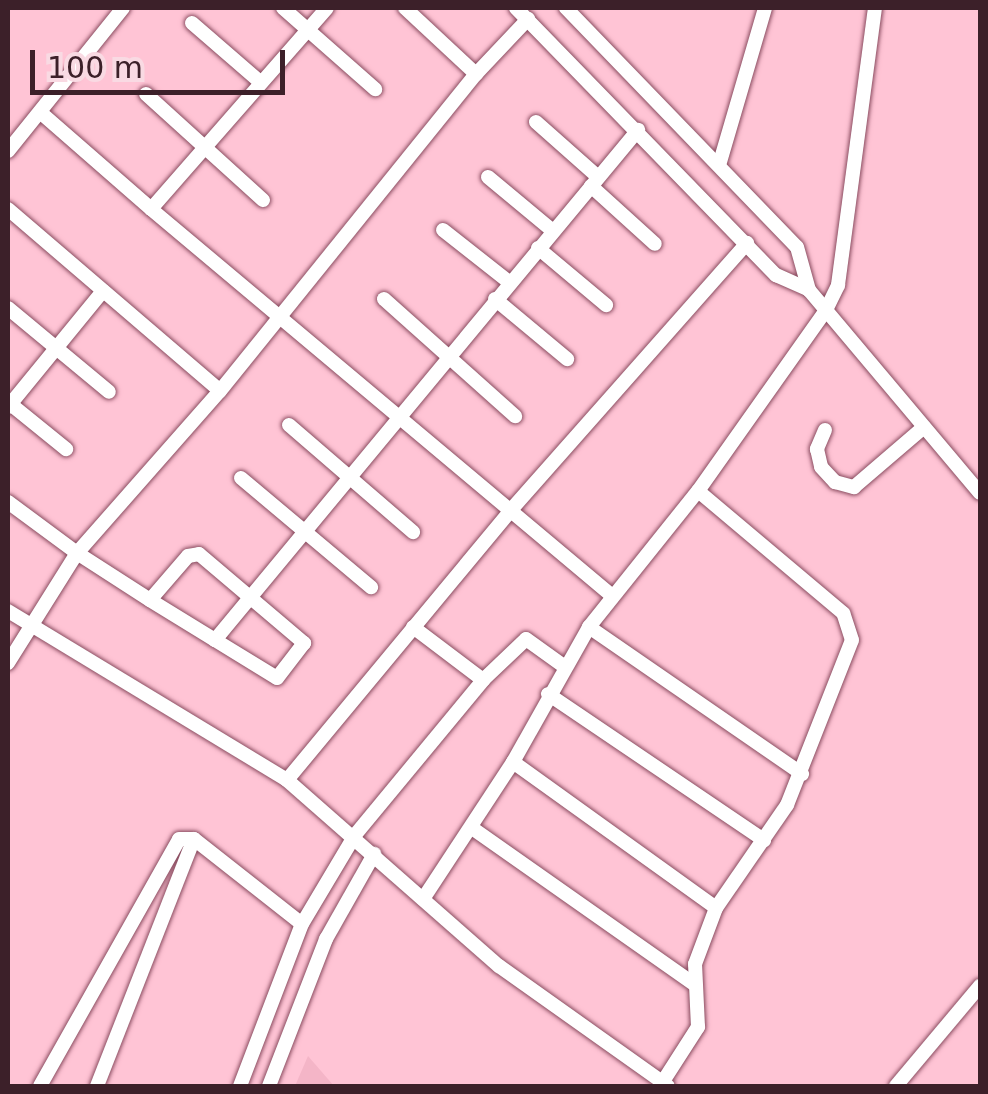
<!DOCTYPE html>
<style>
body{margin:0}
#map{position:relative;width:988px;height:1094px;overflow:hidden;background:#ffc4d5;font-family:"DejaVu Sans",sans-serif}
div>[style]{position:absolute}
.built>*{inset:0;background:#f4b5c7}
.roads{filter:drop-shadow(0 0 2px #8a4c60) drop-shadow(0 0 2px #8a4c60)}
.street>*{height:14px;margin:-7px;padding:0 7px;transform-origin:7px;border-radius:7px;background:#fff}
span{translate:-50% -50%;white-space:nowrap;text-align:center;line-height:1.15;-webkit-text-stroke:8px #f9dae3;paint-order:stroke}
.frame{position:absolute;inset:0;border:10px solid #3c2029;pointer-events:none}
.scale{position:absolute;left:30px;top:50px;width:255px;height:45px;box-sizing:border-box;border:5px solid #3c2029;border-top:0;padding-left:12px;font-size:30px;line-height:35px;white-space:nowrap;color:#3c2029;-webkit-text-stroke:8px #f9dae3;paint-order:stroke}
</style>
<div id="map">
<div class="built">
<i style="clip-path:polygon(308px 1056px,334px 1086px,295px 1086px)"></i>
</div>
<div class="roads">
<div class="street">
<i style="left:283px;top:8px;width:123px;rotate:41.4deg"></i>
<i style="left:516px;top:8px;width:373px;rotate:45.8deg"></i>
<i style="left:776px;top:275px;width:36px;rotate:24deg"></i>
<i style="left:809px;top:290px;width:265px;rotate:49.9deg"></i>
<i style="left:566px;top:8px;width:332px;rotate:46deg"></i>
<i style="left:797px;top:247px;width:45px;rotate:74.4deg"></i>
<i style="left:192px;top:23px;width:89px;rotate:40.9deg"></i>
<i style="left:476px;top:74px;width:76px;rotate:-46.6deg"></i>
<i style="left:146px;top:94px;width:158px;rotate:42.2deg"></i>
<i style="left:40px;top:112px;width:147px;rotate:41.1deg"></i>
<i style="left:151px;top:209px;width:267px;rotate:-48.8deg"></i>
<i style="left:536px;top:122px;width:83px;rotate:41.6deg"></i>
<i style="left:8px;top:151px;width:184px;rotate:-51.2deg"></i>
<i style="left:720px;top:162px;width:160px;rotate:-73.7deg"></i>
<i style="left:488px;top:177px;width:85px;rotate:39.7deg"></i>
<i style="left:591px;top:186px;width:86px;rotate:42.2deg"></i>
<i style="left:8px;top:209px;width:279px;rotate:40.6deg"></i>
<i style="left:151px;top:209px;width:600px;rotate:40deg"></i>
<i style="left:443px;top:230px;width:84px;rotate:38.2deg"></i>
<i style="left:538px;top:248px;width:89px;rotate:40deg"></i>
<i style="left:384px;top:299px;width:176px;rotate:41.8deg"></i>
<i style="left:495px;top:299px;width:94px;rotate:39.8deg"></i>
<i style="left:8px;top:308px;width:131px;rotate:39.7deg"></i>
<i style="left:8px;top:402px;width:75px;rotate:39deg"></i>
<i style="left:8px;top:407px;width:150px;rotate:-50.7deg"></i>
<i style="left:289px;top:425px;width:164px;rotate:40.8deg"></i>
<i style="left:825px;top:430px;width:21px;rotate:113deg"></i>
<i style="left:817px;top:449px;width:18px;rotate:77deg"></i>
<i style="left:821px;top:467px;width:21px;rotate:47deg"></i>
<i style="left:835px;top:482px;width:20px;rotate:15deg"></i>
<i style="left:854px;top:487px;width:92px;rotate:-40.6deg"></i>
<i style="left:241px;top:478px;width:170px;rotate:40deg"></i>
<i style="left:8px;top:502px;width:86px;rotate:36.5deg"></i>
<i style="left:77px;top:553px;width:130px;rotate:122.1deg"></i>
<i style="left:150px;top:600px;width:58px;rotate:-49.2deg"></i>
<i style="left:188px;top:556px;width:11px;rotate:-10deg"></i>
<i style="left:199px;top:554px;width:138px;rotate:40.3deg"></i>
<i style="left:304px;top:643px;width:44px;rotate:127.6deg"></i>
<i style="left:277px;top:678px;width:73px;rotate:-148.5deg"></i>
<i style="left:215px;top:640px;width:76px;rotate:-148.4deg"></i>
<i style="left:150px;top:600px;width:87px;rotate:-147.2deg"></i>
<i style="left:77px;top:553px;width:216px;rotate:-48.6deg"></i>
<i style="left:220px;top:391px;width:407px;rotate:-51.1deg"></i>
<i style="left:476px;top:74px;width:97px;rotate:-137.1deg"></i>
<i style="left:8px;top:611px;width:326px;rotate:31.2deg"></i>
<i style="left:287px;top:780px;width:282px;rotate:41.3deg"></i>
<i style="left:499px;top:966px;width:207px;rotate:35.4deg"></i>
<i style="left:413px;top:627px;width:88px;rotate:37.1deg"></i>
<i style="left:483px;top:680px;width:59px;rotate:-43.6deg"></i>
<i style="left:526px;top:639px;width:48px;rotate:35.7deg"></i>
<i style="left:589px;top:627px;width:259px;rotate:34.6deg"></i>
<i style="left:215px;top:640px;width:663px;rotate:-50.33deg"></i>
<i style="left:548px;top:694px;width:261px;rotate:34.1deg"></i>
<i style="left:513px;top:762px;width:250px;rotate:35.7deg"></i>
<i style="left:287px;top:780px;width:349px;rotate:-50.3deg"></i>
<i style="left:510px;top:511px;width:358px;rotate:-48.5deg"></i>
<i style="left:472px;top:828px;width:273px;rotate:35.1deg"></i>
<i style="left:423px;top:899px;width:164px;rotate:-56.7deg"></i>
<i style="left:513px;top:762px;width:155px;rotate:-60.6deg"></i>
<i style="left:589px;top:627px;width:174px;rotate:-51.3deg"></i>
<i style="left:698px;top:491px;width:222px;rotate:-54.7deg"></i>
<i style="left:826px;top:310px;width:28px;rotate:-64deg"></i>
<i style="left:838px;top:285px;width:279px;rotate:-82.4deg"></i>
<i style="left:662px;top:1083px;width:67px;rotate:-57.3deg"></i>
<i style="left:698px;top:1027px;width:63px;rotate:-92.7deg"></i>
<i style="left:695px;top:964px;width:60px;rotate:-69.4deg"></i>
<i style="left:716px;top:908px;width:125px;rotate:-55.4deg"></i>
<i style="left:787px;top:805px;width:177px;rotate:-68.5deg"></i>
<i style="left:852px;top:640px;width:28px;rotate:-108deg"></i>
<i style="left:843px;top:613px;width:189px;rotate:-139.9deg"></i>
<i style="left:40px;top:1086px;width:283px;rotate:-60.6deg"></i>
<i style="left:179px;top:839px;width:15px"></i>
<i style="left:194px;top:839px;width:137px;rotate:38.2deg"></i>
<i style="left:97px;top:1086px;width:265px;rotate:-68.6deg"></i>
<i style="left:240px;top:1086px;width:173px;rotate:-69.1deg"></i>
<i style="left:302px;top:924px;width:104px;rotate:-59.2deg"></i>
<i style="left:355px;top:835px;width:201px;rotate:-50.4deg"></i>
<i style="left:269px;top:1086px;width:158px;rotate:-68.8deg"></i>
<i style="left:326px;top:939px;width:98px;rotate:-60.5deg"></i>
<i style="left:896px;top:1086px;width:131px;rotate:-50deg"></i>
</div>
</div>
<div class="frame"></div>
<div class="scale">100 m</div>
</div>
